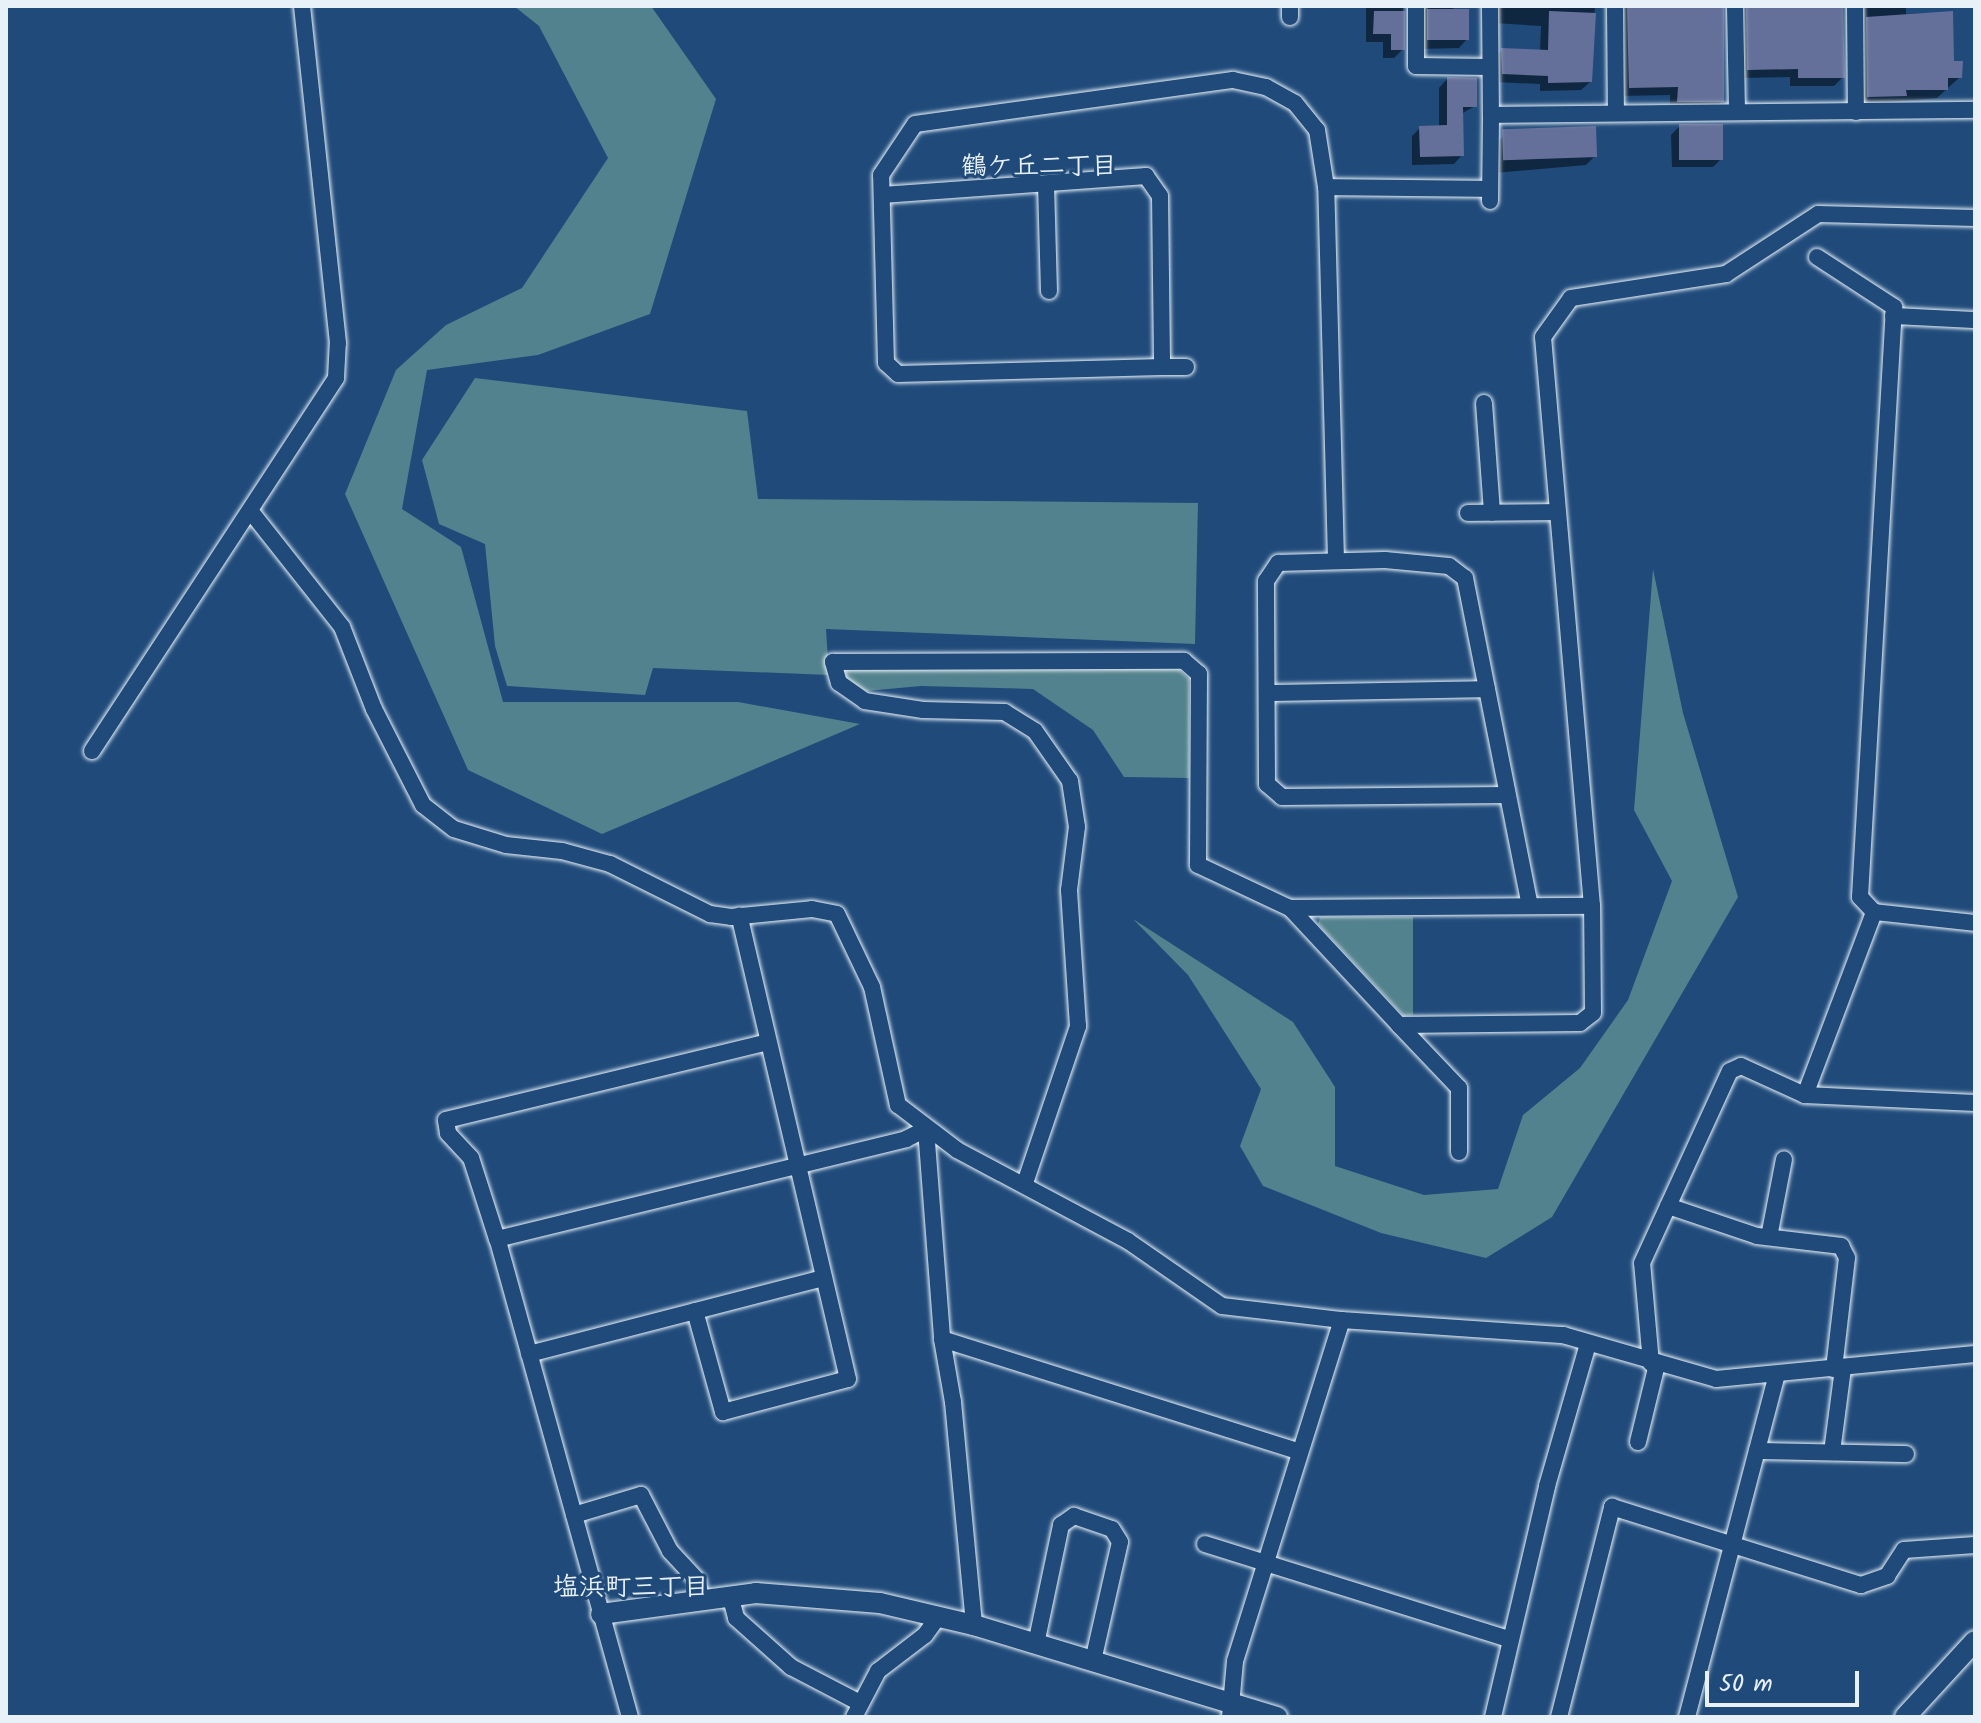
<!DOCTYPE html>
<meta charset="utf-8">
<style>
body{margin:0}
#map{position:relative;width:1981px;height:1723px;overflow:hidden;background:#1f4a7a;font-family:Kalam,"Klee One",sans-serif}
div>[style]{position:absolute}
.green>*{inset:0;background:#52828d}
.shadow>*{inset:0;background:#0007}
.building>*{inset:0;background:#65709a;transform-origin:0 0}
.roads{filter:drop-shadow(0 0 2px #e8f1f8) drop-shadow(0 0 2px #e8f1f8)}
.minor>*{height:16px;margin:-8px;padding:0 8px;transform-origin:8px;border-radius:8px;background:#1f4a7a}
.tertiary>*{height:20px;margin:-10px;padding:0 10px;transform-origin:10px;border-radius:10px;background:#1f4a7a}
span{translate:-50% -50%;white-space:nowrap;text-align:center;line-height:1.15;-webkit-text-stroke:6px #1f4a7a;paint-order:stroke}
.neighbourhood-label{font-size:26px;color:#e8f1f8;font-weight:700}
.frame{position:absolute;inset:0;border:8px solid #e8f1f8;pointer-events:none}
.scale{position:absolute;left:1705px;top:1671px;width:154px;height:36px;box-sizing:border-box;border:4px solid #e8f1f8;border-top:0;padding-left:10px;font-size:24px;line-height:28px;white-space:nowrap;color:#e8f1f8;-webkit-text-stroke:6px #1f4a7a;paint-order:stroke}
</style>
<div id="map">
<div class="green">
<i style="clip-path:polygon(514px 6px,651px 6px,716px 99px,650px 314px,538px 355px,427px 370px,402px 509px,461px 547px,503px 702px,738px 702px,860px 724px,602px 834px,468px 770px,345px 494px,396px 370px,446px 325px,522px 288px,608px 158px,539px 26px)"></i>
<i style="clip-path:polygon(475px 378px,747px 411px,758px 499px,1198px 503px,1195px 644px,826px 629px,829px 675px,653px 668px,645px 695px,507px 686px,495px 646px,485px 544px,439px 524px,422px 460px)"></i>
<i style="clip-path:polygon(1653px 569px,1683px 713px,1738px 897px,1552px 1217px,1486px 1258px,1381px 1233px,1263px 1186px,1240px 1146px,1261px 1089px,1188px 975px,1133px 919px,1293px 1022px,1335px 1087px,1335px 1166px,1424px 1195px,1498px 1189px,1523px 1115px,1580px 1068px,1628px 1000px,1672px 881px,1634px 810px)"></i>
<i style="clip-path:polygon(1177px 668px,1189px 679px,1189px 778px,1124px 777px,1093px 730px,1033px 689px,921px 686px,866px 691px,845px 678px,846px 669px)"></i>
<i style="clip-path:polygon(1320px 917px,1413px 917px,1413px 1015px,1404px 1016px,1318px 924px)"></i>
</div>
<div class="shadow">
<i style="clip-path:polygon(1366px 6px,1403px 6px,1403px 49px,1394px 58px,1383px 58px,1383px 42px,1366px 42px)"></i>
<i style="clip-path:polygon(1410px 6px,1452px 6px,1467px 39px,1459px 48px,1419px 49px)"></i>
<i style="clip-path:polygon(1491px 6px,1595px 6px,1590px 82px,1581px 90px,1540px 91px,1540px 84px,1494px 82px,1493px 59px,1502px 50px,1540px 52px,1541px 26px,1493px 23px)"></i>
<i style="clip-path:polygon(1626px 6px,1722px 6px,1722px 101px,1713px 110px,1670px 110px,1670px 95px,1621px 96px,1619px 13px)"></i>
<i style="clip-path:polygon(1728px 6px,1842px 6px,1843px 77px,1834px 86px,1790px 86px,1790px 77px,1739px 78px)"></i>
<i style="clip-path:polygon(1849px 6px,1906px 6px,1906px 14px,1951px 13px,1952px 63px,1960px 77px,1937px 98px,1859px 105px)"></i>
<i style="clip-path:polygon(1447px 79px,1475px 106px,1461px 114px,1462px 155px,1454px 164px,1412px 165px,1412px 136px,1420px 128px,1439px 128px,1439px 88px)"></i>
<i style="clip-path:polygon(1680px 126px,1722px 158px,1713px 167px,1672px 167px,1671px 135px)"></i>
<i style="clip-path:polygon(1503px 137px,1595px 156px,1586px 165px,1494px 173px,1494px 145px)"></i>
</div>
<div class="building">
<i style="clip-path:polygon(1627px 6px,1724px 6px,1724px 102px,1677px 102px,1678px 87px,1629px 88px)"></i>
<i style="clip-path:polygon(1746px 6px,1843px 6px,1845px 78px,1798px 78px,1798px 69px,1747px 70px)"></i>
<i style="left:1469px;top:9px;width:31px;height:42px;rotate:90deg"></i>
<i style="clip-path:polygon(1374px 11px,1405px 11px,1405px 50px,1391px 50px,1391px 34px,1373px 34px)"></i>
<i style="clip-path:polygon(1549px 11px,1596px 13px,1592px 82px,1548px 83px,1548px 76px,1502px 74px,1501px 48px,1548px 50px)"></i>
<i style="clip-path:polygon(1953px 11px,1954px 61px,1963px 61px,1962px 78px,1948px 78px,1948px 90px,1906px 90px,1907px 96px,1867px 97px,1866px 17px)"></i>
<i style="clip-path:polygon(1447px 77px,1477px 78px,1477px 107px,1463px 107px,1464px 156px,1420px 157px,1419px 126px,1447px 125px)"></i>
<i style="left:1679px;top:124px;width:44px;height:36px"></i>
<i style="left:1596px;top:126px;width:31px;height:94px;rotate:88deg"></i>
</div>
<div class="roads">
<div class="minor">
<i style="left:1416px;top:6px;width:60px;rotate:90deg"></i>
<i style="left:1416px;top:66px;width:74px;rotate:0.8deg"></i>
<i style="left:1490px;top:6px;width:109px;rotate:89.5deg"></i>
<i style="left:1491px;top:115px;width:484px;rotate:-0.6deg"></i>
<i style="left:1615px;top:6px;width:106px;rotate:89.5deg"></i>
<i style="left:1735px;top:6px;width:106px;rotate:88.9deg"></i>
<i style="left:1855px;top:6px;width:106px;rotate:89.5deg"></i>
<i style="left:1290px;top:17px;width:11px;rotate:-90deg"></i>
<i style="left:1046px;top:184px;width:107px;rotate:88.4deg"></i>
<i style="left:882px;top:195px;width:265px;rotate:-4.1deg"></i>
<i style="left:1146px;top:176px;width:24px;rotate:55deg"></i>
<i style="left:1160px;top:196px;width:171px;rotate:89.3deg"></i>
<i style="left:1162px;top:367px;width:264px;rotate:178.5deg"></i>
<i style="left:898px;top:374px;width:16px;rotate:-137deg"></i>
<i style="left:886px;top:363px;width:188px;rotate:-91.5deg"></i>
<i style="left:881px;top:175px;width:61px;rotate:-56.3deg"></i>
<i style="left:915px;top:124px;width:321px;rotate:-7.9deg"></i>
<i style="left:1233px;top:80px;width:34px;rotate:12deg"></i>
<i style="left:1266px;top:87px;width:33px;rotate:29deg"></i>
<i style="left:1295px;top:103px;width:35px;rotate:51deg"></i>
<i style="left:1317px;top:130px;width:58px;rotate:81deg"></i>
<i style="left:1490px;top:201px;width:86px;rotate:-89.3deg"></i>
<i style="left:1817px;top:257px;width:92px;rotate:33deg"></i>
<i style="left:1894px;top:307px;width:591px;rotate:93.3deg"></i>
<i style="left:1860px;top:897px;width:21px;rotate:47deg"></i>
<i style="left:1874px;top:912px;width:102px;rotate:6.2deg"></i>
<i style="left:1893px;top:316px;width:82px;rotate:2.8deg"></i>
<i style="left:1162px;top:367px;width:24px"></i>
<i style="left:1484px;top:403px;width:110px;rotate:85.8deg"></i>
<i style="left:252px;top:513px;width:145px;rotate:51.7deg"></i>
<i style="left:342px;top:627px;width:88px;rotate:68.7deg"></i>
<i style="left:374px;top:709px;width:108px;rotate:63deg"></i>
<i style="left:423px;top:805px;width:39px;rotate:38deg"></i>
<i style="left:454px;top:829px;width:54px;rotate:17.1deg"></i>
<i style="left:506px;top:845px;width:56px;rotate:6.1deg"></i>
<i style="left:562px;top:851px;width:50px;rotate:15.2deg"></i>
<i style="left:610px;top:864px;width:112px;rotate:26.6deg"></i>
<i style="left:710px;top:914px;width:21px;rotate:8deg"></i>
<i style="left:731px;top:917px;width:81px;rotate:-5.6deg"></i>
<i style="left:812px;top:909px;width:25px;rotate:11deg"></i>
<i style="left:837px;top:914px;width:81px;rotate:64.4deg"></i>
<i style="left:872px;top:987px;width:121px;rotate:77.6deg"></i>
<i style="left:898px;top:1105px;width:74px;rotate:37.3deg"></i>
<i style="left:957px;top:1150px;width:194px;rotate:28deg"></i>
<i style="left:1128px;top:1241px;width:114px;rotate:34.7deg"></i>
<i style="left:1222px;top:1306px;width:121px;rotate:6.7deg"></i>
<i style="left:1342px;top:1320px;width:222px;rotate:3.9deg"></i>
<i style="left:1563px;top:1335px;width:159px;rotate:16deg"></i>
<i style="left:1716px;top:1379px;width:260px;rotate:-5.5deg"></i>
<i style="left:1468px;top:513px;width:89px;rotate:-0.6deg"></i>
<i style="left:1336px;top:560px;width:373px;rotate:-91.5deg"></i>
<i style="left:1326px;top:187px;width:164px;rotate:0.7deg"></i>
<i style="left:1267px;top:693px;width:220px;rotate:-1deg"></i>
<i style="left:92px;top:751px;width:446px;rotate:-56.8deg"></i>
<i style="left:336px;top:378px;width:35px;rotate:-87deg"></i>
<i style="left:338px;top:343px;width:339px;rotate:-96.1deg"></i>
<i style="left:1507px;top:795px;width:225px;rotate:179.5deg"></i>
<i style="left:1282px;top:797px;width:20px;rotate:-139deg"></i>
<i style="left:1267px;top:784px;width:203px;rotate:-90.3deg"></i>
<i style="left:1266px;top:581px;width:22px;rotate:-56deg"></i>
<i style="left:1278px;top:563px;width:107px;rotate:-1.6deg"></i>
<i style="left:1385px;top:560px;width:64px;rotate:5.4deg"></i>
<i style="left:1449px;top:566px;width:20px;rotate:37deg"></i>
<i style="left:1465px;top:578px;width:333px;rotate:78.8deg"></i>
<i style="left:1290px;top:908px;width:302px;rotate:-0.4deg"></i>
<i style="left:1399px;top:1025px;width:87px;rotate:46.4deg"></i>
<i style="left:1459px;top:1088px;width:64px;rotate:90deg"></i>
<i style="left:1805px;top:1095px;width:196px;rotate:-69.3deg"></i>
<i style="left:1025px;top:1183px;width:166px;rotate:-71.3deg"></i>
<i style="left:1078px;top:1026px;width:136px;rotate:-93.8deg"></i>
<i style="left:1069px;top:890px;width:64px;rotate:-82.8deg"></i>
<i style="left:1077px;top:827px;width:47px;rotate:-98.7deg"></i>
<i style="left:1070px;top:781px;width:61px;rotate:-125deg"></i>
<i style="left:1035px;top:731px;width:36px;rotate:-148deg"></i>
<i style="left:1005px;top:712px;width:82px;rotate:-178.6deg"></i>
<i style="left:923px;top:710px;width:59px;rotate:-171.2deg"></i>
<i style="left:865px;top:701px;width:32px;rotate:-145deg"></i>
<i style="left:839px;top:683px;width:22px;rotate:-106deg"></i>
<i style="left:833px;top:662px;width:351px;rotate:-0.2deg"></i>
<i style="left:1184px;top:661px;width:20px;rotate:41deg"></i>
<i style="left:1199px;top:674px;width:191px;rotate:90.3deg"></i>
<i style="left:1198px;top:865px;width:102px;rotate:25.1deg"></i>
<i style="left:1290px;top:908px;width:160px;rotate:47deg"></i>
<i style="left:1399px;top:1025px;width:181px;rotate:-0.6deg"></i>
<i style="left:1580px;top:1023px;width:16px;rotate:-38deg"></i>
<i style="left:1593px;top:1013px;width:107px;rotate:-90.5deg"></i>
<i style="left:1592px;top:906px;width:571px;rotate:-94.92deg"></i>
<i style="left:1543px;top:337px;width:48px;rotate:-54.3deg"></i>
<i style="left:1571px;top:298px;width:157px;rotate:-8.8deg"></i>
<i style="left:1726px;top:274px;width:110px;rotate:-33.1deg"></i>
<i style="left:1818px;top:214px;width:157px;rotate:1.5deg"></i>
<i style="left:1668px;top:1206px;width:94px;rotate:18.6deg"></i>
<i style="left:1757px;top:1236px;width:85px;rotate:6.8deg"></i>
<i style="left:1841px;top:1246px;width:13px;rotate:63deg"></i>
<i style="left:1847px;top:1258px;width:112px;rotate:96.7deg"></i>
<i style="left:1769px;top:1237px;width:79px;rotate:-79.1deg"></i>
<i style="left:497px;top:1239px;width:421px;rotate:-13.7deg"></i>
<i style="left:906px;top:1139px;width:22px;rotate:-27deg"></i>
<i style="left:926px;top:1129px;width:211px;rotate:85.6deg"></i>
<i style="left:942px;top:1339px;width:64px;rotate:80.1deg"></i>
<i style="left:953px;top:1402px;width:224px;rotate:84.6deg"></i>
<i style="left:695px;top:1311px;width:105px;rotate:74.5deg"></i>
<i style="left:723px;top:1412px;width:129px;rotate:-14.8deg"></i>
<i style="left:848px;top:1379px;width:476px;rotate:-103.2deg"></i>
<i style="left:942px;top:1339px;width:375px;rotate:17.5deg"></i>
<i style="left:529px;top:1354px;width:304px;rotate:-14.5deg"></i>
<i style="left:1651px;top:1363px;width:100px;rotate:-95.1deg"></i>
<i style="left:1642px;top:1263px;width:211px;rotate:-65.4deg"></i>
<i style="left:1730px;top:1071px;width:12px;rotate:-24deg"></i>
<i style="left:1741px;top:1066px;width:70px;rotate:24.4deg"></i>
<i style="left:1805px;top:1095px;width:170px;rotate:2.7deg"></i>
<i style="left:1638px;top:1442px;width:80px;rotate:-76.3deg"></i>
<i style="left:1757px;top:1451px;width:149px;rotate:1.2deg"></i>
<i style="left:1832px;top:1452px;width:85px;rotate:-82.5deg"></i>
<i style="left:574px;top:1515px;width:70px;rotate:-16.6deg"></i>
<i style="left:641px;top:1495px;width:63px;rotate:62.6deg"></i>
<i style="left:670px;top:1551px;width:41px;rotate:47deg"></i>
<i style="left:698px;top:1581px;width:17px;rotate:83deg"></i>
<i style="left:1205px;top:1544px;width:318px;rotate:17.4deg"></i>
<i style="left:730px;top:1595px;width:24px;rotate:75deg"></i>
<i style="left:736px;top:1618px;width:74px;rotate:41.7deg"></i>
<i style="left:791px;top:1667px;width:76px;rotate:27.6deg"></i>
<i style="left:1036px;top:1644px;width:122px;rotate:-78.1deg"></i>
<i style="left:1061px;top:1525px;width:16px;rotate:-35deg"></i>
<i style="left:1074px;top:1516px;width:40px;rotate:18.9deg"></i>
<i style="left:1112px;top:1529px;width:15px;rotate:58deg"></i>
<i style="left:1120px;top:1542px;width:122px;rotate:102.8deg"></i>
<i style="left:630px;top:1717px;width:496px;rotate:-105.5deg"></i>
<i style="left:497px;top:1239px;width:85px;rotate:-107.8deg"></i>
<i style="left:471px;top:1158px;width:34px;rotate:-133deg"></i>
<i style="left:448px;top:1133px;width:13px;rotate:-99deg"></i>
<i style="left:446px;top:1120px;width:331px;rotate:-13.6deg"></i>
<i style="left:854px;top:1717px;width:52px;rotate:-62.4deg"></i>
<i style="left:878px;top:1671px;width:59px;rotate:-37.5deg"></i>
<i style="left:925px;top:1635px;width:24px;rotate:-54deg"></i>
<i style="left:1230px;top:1717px;width:56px;rotate:-84.9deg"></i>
<i style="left:1235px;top:1661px;width:357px;rotate:-72.6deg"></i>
<i style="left:1493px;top:1717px;width:237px;rotate:-76.8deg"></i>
<i style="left:1547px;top:1486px;width:148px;rotate:-73.9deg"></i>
<i style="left:1559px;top:1717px;width:217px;rotate:-75.8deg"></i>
<i style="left:1612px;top:1507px;width:261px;rotate:17.4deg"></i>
<i style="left:1861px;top:1585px;width:28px;rotate:-19deg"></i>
<i style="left:1887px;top:1576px;width:31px;rotate:-57deg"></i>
<i style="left:1904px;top:1550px;width:71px;rotate:-4deg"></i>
<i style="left:1687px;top:1717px;width:351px;rotate:-75.3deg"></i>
</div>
<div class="tertiary">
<i style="left:601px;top:1614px;width:156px;rotate:-7.7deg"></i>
<i style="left:756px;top:1593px;width:124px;rotate:4.6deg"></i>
<i style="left:880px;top:1603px;width:97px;rotate:13.2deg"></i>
<i style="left:974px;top:1625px;width:317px;rotate:16.9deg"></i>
<i style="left:1905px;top:1717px;width:103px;rotate:-47.4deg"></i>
</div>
</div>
<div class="neighbourhood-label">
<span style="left:1039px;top:168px">鶴ケ丘二丁目</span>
<span style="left:631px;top:1589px">塩浜町三丁目</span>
</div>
<div class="frame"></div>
<div class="scale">50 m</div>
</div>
